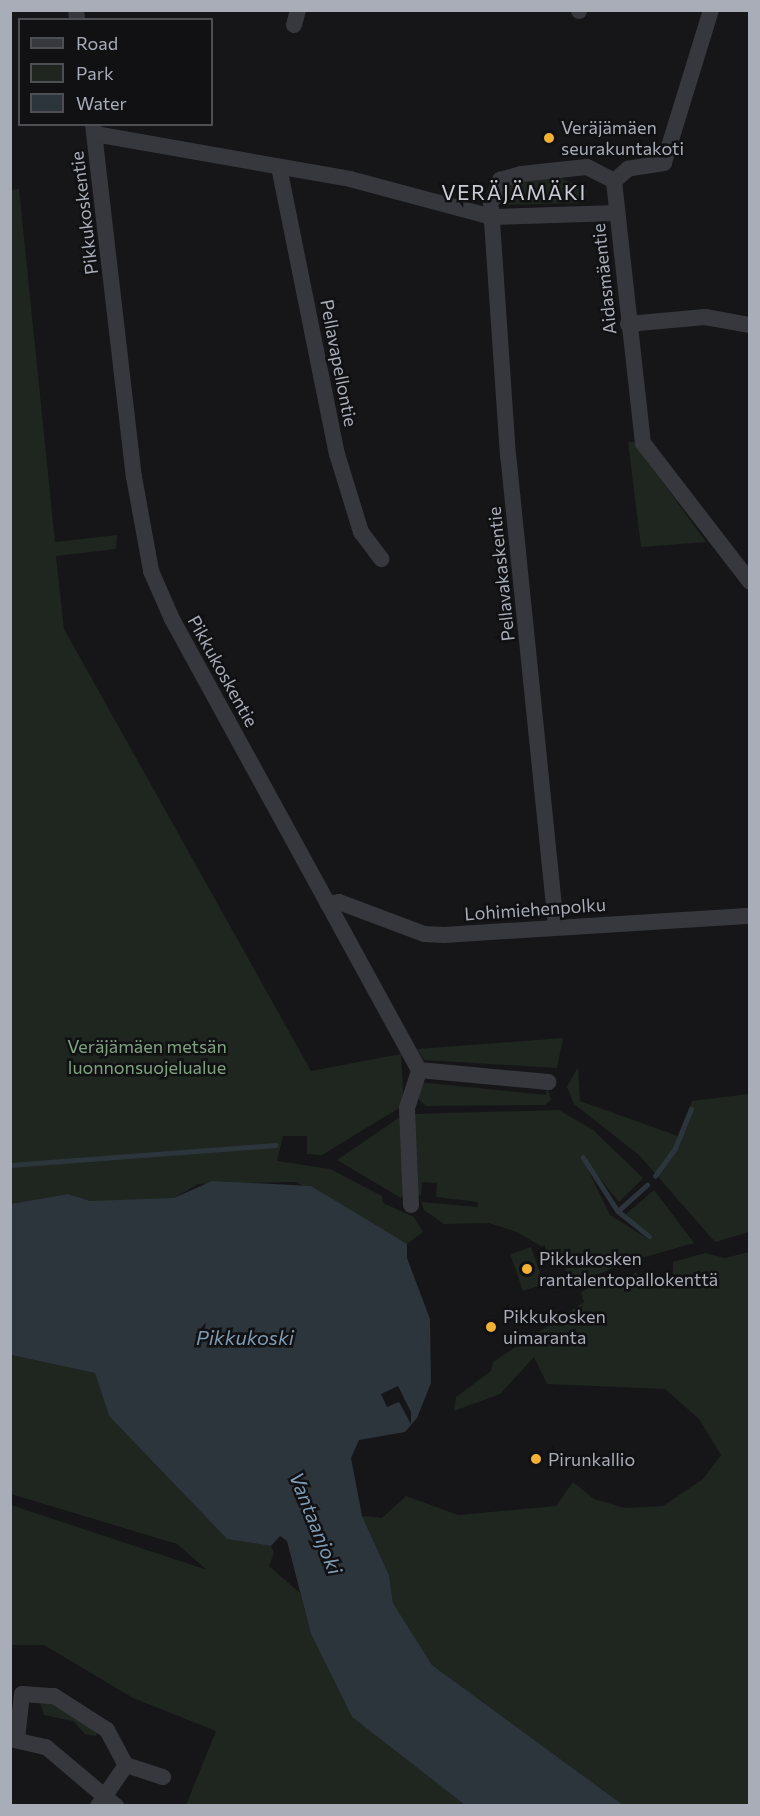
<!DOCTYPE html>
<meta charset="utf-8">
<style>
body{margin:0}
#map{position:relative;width:760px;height:1816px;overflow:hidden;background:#161618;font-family:Commissioner,sans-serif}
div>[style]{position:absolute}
.green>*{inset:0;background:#1e261f;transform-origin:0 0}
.water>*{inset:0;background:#2c353c}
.pier>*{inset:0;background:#161618}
.stream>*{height:4.5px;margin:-2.25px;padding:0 2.25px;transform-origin:2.25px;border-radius:2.25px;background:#2c353c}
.minor>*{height:16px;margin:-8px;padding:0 8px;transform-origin:8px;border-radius:8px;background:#37383d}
.dots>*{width:16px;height:16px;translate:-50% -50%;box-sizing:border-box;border:3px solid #111113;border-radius:50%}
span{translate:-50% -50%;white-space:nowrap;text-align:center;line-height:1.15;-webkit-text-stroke:5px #111113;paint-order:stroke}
.poi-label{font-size:18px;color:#a8adb8}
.left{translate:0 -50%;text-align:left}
.street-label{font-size:18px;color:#a8adb8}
.park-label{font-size:18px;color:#7fa381}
.water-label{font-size:20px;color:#7f9bb3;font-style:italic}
.quarter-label{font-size:21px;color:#c9ccd4;letter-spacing:1.5px}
.frame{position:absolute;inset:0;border:12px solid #a8adb8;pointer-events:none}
.legend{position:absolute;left:18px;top:18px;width:195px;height:108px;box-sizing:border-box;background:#111113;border:2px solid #4d4f55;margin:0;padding:8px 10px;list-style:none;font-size:18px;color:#a8adb8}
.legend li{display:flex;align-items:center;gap:12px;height:30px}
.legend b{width:30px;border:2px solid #4d4f55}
</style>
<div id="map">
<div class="green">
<i style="clip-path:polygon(561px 178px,587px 190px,585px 203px,501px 205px,504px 183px)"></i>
<i style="clip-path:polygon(19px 189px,55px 542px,117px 535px,116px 549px,56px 556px,64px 629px,311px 1071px,401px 1054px,404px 1105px,322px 1155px,307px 1154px,307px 1136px,283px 1136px,277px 1161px,330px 1169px,382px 1196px,383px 1203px,414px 1217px,423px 1232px,407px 1244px,296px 1182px,198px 1184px,174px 1198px,154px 1201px,90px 1201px,68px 1194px,11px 1204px,10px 190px)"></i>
<i style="clip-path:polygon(628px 442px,634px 442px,706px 542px,641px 547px)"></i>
<i style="clip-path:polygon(563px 1038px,557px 1068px,424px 1060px,417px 1049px)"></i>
<i style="clip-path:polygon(578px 1067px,580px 1101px,678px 1136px,692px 1101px,749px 1094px,749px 1232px,715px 1242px,639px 1155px,574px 1104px,567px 1087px)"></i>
<i style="clip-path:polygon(418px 1082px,546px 1095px,547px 1086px,551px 1100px,545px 1105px,426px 1106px,417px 1098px)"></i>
<i style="clip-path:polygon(559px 1110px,593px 1130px,643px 1178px,619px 1202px,581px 1155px,610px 1215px,651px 1241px,626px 1214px,654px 1190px,694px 1243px,624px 1263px,577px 1284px,551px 1252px,517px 1232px,489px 1223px,444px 1224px,424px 1210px,421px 1202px,477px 1207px,478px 1202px,436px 1197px,437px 1183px,422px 1182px,421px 1196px,416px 1193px,414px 1114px)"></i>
<i style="clip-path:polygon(400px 1117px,404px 1192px,401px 1198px,337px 1160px)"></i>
<i style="left:531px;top:1247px;width:39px;height:22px;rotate:71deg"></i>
<i style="clip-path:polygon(749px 1252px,749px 1805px,623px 1805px,432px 1665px,393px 1603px,389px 1575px,362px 1516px,382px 1518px,406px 1496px,458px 1515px,556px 1506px,573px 1482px,594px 1499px,625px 1508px,663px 1506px,703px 1479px,721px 1455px,699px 1419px,665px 1389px,547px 1384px,534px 1357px,500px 1394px,454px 1411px,456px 1397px,491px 1371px,493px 1362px,584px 1302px,581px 1292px,611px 1277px,625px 1287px,635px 1282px,632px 1275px,636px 1272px,645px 1287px,654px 1288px,673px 1278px,673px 1262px,705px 1253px,725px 1258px)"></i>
<i style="clip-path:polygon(11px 1355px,95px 1373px,109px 1416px,227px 1539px,271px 1546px,274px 1553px,269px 1566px,300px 1593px,311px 1634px,352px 1717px,465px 1805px,186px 1805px,216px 1731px,133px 1698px,44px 1645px,11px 1645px,11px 1505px,207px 1570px,177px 1544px,11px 1494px)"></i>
<i style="clip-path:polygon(38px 1697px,54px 1698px,98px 1730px,96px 1736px,85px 1734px,73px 1721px,44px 1715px)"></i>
</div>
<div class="water">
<i style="clip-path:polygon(212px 1181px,311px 1186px,407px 1244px,407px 1258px,430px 1319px,431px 1383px,417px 1418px,405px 1432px,359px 1440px,351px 1458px,362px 1516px,389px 1575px,393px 1603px,432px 1665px,623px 1805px,465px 1805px,352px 1717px,311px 1634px,287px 1541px,280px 1536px,271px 1546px,227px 1539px,109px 1416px,95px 1373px,11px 1355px,10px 1204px,68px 1194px,90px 1201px,174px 1198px)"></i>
</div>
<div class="pier">
<i style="clip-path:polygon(398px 1386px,411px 1412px,411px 1424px,399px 1402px,387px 1407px,381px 1394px)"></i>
</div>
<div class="stream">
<i style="left:583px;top:1157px;width:64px;rotate:57.1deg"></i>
<i style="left:618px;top:1211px;width:40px;rotate:39deg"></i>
<i style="left:10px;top:1165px;width:266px;rotate:-4.3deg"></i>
<i style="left:655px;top:1176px;width:34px;rotate:-54deg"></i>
<i style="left:675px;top:1148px;width:42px;rotate:-67.7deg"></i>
<i style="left:618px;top:1211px;width:39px;rotate:-42deg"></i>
</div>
<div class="minor">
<i style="left:76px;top:10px;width:10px;rotate:84deg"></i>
<i style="left:579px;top:10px;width:1px;rotate:90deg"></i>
<i style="left:711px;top:10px;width:160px;rotate:107.1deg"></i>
<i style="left:664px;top:163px;width:36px;rotate:171deg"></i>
<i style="left:628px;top:169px;width:18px;rotate:139deg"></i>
<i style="left:614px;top:181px;width:264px;rotate:83.7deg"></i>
<i style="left:643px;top:443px;width:175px;rotate:52.4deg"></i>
<i style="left:294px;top:25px;width:16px;rotate:-75deg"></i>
<i style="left:93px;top:124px;width:355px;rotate:83.4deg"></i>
<i style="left:134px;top:477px;width:96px;rotate:79.7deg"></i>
<i style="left:151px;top:571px;width:52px;rotate:66.4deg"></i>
<i style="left:172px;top:619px;width:514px;rotate:61.29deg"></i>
<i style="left:95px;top:134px;width:259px;rotate:10deg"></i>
<i style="left:350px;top:179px;width:147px;rotate:15deg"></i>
<i style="left:492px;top:217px;width:125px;rotate:-1.8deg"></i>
<i style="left:279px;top:167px;width:293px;rotate:78.6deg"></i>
<i style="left:337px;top:454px;width:82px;rotate:72.9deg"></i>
<i style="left:361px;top:532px;width:34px;rotate:53deg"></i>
<i style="left:628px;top:324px;width:77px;rotate:-5.2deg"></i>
<i style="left:705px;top:317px;width:46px;rotate:10.1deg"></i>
<i style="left:328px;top:904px;width:11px;rotate:-10deg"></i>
<i style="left:339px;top:902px;width:91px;rotate:20.6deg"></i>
<i style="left:424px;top:934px;width:20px;rotate:3deg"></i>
<i style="left:444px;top:935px;width:307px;rotate:-3.6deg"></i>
<i style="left:556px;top:926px;width:472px;rotate:-95.8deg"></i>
<i style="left:508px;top:456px;width:252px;rotate:-93.9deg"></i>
<i style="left:491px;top:205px;width:27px;rotate:-70deg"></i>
<i style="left:500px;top:180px;width:22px;rotate:-16deg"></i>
<i style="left:521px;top:174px;width:66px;rotate:-6.1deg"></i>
<i style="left:587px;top:167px;width:30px;rotate:27deg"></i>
<i style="left:419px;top:1070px;width:130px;rotate:5.3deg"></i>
<i style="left:411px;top:1205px;width:97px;rotate:-92.4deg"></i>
<i style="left:407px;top:1108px;width:40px;rotate:-72deg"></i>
<i style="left:10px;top:1739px;width:37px;rotate:13deg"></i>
<i style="left:46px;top:1747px;width:92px;rotate:40.1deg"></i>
<i style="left:17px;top:1739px;width:45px;rotate:-83.7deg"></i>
<i style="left:22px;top:1694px;width:32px;rotate:4deg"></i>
<i style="left:54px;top:1696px;width:63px;rotate:32.7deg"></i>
<i style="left:107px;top:1730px;width:40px;rotate:62deg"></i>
<i style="left:98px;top:1806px;width:50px;rotate:-55.7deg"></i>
<i style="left:126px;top:1765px;width:39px;rotate:18deg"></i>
</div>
<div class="dots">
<i style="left:549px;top:138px;background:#f2b134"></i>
<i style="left:527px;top:1269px;background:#f2b134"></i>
<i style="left:491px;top:1327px;background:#f2b134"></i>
<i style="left:536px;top:1459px;background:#f2b134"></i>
</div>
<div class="poi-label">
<span class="left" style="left:561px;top:138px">Veräjämäen<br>seurakuntakoti</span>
<span class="left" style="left:539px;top:1269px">Pikkukosken<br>rantalentopallokenttä</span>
<span class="left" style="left:503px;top:1327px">Pikkukosken<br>uimaranta</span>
<span class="left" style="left:548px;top:1459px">Pirunkallio</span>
</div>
<div class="street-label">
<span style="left:84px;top:213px;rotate:-97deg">Pikkukoskentie</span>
<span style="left:604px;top:279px;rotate:-96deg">Aidasmäentie</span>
<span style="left:339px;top:363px;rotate:79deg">Pellavapellontie</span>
<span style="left:501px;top:574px;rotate:-96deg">Pellavakaskentie</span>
<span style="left:223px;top:671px;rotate:61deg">Pikkukoskentie</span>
<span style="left:535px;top:909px;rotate:-4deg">Lohimiehenpolku</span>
</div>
<div class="park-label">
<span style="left:147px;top:1057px">Veräjämäen metsän<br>luonnonsuojelualue</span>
</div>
<div class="water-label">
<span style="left:245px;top:1337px">Pikkukoski</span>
<span style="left:316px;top:1523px;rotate:68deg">Vantaanjoki</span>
</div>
<div class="quarter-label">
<span style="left:514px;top:192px">VERÄJÄMÄKI</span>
</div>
<div class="frame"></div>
<ul class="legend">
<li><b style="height:8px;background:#37383d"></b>Road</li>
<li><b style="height:16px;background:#1e261f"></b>Park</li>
<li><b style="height:16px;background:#2c353c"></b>Water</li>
</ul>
</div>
